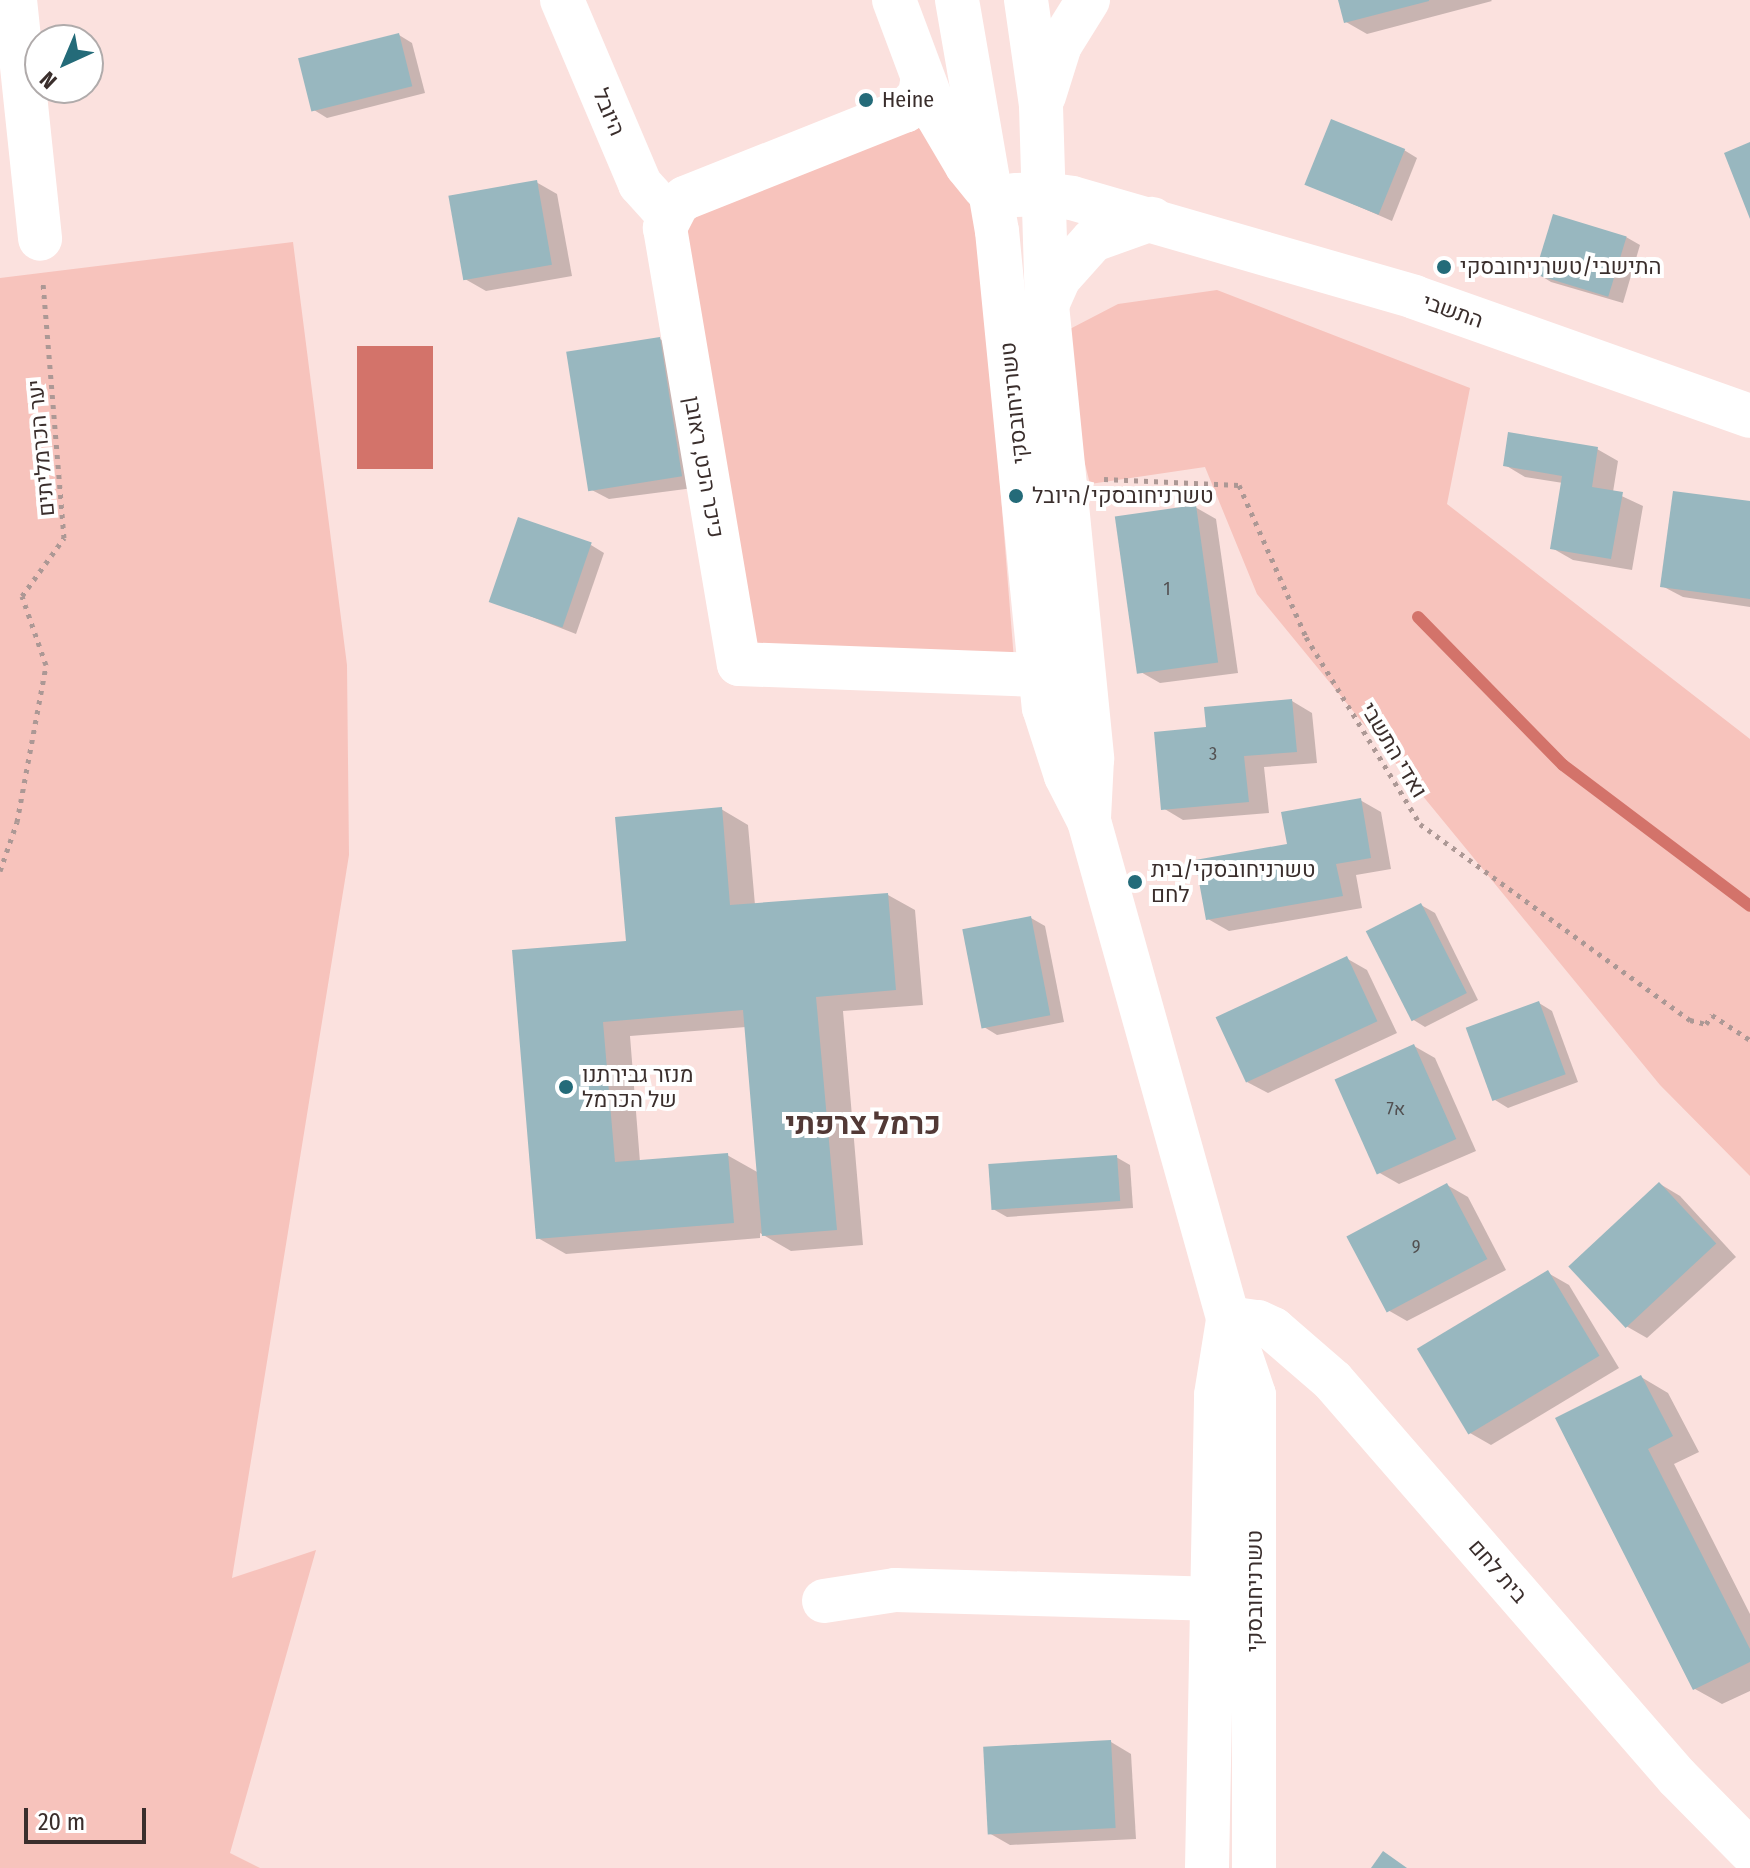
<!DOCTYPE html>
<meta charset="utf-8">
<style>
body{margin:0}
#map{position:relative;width:1750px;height:1868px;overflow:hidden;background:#fbe1de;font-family:"Fira Sans Condensed",Heebo,sans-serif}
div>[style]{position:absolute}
.green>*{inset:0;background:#f7c3bc}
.water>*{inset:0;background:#d3736a;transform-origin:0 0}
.shadow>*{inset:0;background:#0003}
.stream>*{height:12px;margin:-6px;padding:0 6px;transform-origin:6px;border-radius:6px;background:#d3736a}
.building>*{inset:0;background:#98b7bf;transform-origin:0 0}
.path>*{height:5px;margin-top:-2.5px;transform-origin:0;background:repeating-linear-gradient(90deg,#ac9895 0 4px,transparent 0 10px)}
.minor>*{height:44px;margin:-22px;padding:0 22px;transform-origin:22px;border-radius:22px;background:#fff}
.dots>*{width:22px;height:22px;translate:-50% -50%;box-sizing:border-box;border:4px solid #fff;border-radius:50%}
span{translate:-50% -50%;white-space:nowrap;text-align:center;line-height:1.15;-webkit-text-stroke:8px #fff;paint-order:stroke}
.number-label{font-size:18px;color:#525051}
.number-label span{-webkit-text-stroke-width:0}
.poi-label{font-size:22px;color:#3a2e2c}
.left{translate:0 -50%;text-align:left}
.street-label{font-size:22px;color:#3a2e2c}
.district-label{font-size:30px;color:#523936;font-weight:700}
.north{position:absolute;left:24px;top:24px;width:80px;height:80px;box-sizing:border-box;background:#fff;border:2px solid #b0abab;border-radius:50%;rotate:224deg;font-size:22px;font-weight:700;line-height:32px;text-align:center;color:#3a2e2c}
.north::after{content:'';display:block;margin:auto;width:28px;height:36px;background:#246b79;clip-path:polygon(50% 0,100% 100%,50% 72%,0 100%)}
.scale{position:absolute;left:24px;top:1808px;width:122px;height:36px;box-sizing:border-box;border:4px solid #3a2e2c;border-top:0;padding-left:10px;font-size:24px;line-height:28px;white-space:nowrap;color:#3a2e2c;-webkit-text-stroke:6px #fff;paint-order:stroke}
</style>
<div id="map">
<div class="green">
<i style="clip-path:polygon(924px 123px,979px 219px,1014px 660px,756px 647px,683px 217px)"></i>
<i style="clip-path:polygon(293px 242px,347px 665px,349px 855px,232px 1578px,316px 1550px,230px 1853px,260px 1868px,0 1868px,0 278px)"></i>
<i style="clip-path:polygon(1217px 290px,1470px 388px,1447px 504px,1750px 739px,1750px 1176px,1660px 1085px,1257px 594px,1205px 467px,1090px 484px,1067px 392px,1066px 331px,1118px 304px)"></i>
</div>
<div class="water">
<i style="left:433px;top:346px;width:123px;height:76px;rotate:90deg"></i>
</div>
<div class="shadow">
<i style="clip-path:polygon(1340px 0,1491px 0,1492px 1px,1367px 34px,1346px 22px)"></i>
<i style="clip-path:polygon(399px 35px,412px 43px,425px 93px,327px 118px,314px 110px)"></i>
<i style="clip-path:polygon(1404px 150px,1417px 158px,1392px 221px,1307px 184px)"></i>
<i style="clip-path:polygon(536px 182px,557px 194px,572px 276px,486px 291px,465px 279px)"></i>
<i style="clip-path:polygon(1626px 237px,1640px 245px,1623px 303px,1551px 282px,1538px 274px)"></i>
<i style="clip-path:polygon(660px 339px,680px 351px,701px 487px,609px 499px,588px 488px)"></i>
<i style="clip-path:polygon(1597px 449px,1618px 461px,1613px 492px,1643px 506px,1632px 570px,1573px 560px,1552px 548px,1563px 483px,1525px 477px,1505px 465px)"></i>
<i style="clip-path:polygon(1750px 503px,1750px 607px,1683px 597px,1662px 586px)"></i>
<i style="clip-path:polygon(1195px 507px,1216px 519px,1238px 673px,1160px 683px,1139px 671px)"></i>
<i style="clip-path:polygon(591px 545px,604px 553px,576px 634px,491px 601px)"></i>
<i style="clip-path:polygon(1292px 701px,1312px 713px,1317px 763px,1264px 767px,1269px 813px,1183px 820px,1163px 808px,1208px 729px)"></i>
<i style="clip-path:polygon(1360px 800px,1381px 812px,1391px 869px,1356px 875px,1362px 908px,1229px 931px,1208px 919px,1290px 846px)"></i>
<i style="clip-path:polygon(evenodd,721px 809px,748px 825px,755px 905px,888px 895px,915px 910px,923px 1005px,843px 1011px,863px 1245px,791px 1251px,760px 1233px,760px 1238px,566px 1254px,538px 1238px,514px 952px,628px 943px,721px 809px,746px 1027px,759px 1173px,727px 1155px,640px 1162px,630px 1036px,746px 1027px)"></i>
<i style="clip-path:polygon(1421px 905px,1435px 913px,1478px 1000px,1425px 1027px,1412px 1019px)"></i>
<i style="clip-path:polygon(1031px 918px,1045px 926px,1064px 1022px,997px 1035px,984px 1027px)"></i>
<i style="clip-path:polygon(1346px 958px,1367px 970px,1397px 1033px,1268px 1093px,1247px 1082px)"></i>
<i style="clip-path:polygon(1539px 1003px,1552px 1011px,1578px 1082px,1508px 1108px,1495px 1100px)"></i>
<i style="clip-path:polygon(1414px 1046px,1435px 1058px,1476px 1151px,1399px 1184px,1378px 1172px)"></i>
<i style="clip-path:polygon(1116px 1157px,1130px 1165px,1133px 1208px,1007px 1217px,993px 1209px)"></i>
<i style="clip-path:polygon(1660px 1184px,1680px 1196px,1736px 1257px,1647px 1338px,1626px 1326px)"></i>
<i style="clip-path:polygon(1447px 1185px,1468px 1197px,1506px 1270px,1407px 1321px,1386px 1309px)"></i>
<i style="clip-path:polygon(1548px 1273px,1569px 1285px,1619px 1368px,1491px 1445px,1470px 1433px)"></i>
<i style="clip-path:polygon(1641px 1377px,1668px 1393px,1699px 1452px,1674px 1464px,1750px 1614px,1750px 1691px,1722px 1704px,1695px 1689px,1558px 1419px)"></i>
<i style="clip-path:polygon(1111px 1742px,1131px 1754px,1136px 1839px,1010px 1845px,989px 1833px)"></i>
</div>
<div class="stream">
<i style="left:1418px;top:617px;width:207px;rotate:45.6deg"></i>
<i style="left:1563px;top:765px;width:234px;rotate:37deg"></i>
</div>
<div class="building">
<i style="clip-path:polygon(1338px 0,1429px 0,1429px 1px,1344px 23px)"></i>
<i style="left:399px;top:33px;width:55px;height:104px;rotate:76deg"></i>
<i style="left:1331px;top:119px;width:80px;height:71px;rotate:22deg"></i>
<i style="clip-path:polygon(1750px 142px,1750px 219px,1724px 153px)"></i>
<i style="left:537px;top:180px;width:86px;height:90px;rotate:80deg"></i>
<i style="left:1553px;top:214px;width:77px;height:63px;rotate:17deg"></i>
<i style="left:660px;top:337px;width:141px;height:95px;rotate:81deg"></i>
<i style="clip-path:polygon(1508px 432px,1598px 447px,1592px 487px,1623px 492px,1611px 559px,1550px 549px,1562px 476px,1503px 466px)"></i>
<i style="clip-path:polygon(1673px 491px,1750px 501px,1750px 599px,1660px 587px)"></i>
<i style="left:1196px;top:505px;width:159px;height:82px;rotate:82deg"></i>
<i style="left:518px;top:517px;width:78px;height:90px;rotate:19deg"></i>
<i style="clip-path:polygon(1292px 699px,1297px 752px,1244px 756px,1249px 802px,1161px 810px,1154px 732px,1206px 727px,1204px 707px)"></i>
<i style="clip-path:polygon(1361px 798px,1371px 858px,1336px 864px,1343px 896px,1206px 920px,1195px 860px,1287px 844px,1281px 812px)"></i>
<i style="clip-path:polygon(722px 807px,730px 905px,888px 893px,896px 990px,816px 997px,837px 1230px,762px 1236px,743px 1010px,603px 1022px,615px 1162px,728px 1153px,734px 1223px,536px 1239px,512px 950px,626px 941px,615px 817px)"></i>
<i style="left:1421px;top:903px;width:101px;height:62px;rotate:63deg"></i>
<i style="left:1031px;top:916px;width:101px;height:70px;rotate:79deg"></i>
<i style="left:1347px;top:956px;width:72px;height:145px;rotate:65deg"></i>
<i style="left:1539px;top:1001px;width:78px;height:78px;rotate:70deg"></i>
<i style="left:1414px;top:1044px;width:104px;height:87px;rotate:66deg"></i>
<i style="left:1117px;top:1155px;width:46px;height:129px;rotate:86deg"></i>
<i style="left:1659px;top:1182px;width:84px;height:124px;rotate:47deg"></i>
<i style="left:1447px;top:1183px;width:86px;height:114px;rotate:62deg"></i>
<i style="left:1548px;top:1270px;width:100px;height:153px;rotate:59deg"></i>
<i style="clip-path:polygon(1641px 1375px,1673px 1436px,1648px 1449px,1750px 1649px,1750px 1662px,1693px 1690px,1555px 1418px)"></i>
<i style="left:1111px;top:1740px;width:88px;height:128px;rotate:87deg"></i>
<i style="clip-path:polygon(1383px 1851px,1407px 1868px,1371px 1868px)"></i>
</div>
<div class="path">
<i style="left:1104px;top:479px;width:135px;rotate:2.5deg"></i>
<i style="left:1239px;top:485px;width:166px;rotate:66.2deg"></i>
<i style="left:1306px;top:637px;width:219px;rotate:58.6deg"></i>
<i style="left:1420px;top:824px;width:334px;rotate:36deg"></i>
<i style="left:1690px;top:1020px;width:16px;rotate:14deg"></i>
<i style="left:1706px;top:1024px;width:11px;rotate:-56deg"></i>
<i style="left:1712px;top:1015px;width:45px;rotate:33.3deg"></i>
<i style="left:0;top:871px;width:52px;rotate:-70.9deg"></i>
<i style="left:17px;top:822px;width:160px;rotate:-79.5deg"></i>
<i style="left:46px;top:665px;width:73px;rotate:-109.2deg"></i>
<i style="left:22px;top:596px;width:72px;rotate:-54.1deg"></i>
<i style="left:64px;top:538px;width:259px;rotate:-94.7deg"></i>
</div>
<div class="minor">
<i style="left:15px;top:0;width:240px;rotate:84deg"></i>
<i style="left:562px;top:0;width:200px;rotate:67deg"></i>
<i style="left:640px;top:184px;width:43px;rotate:47.8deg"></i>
<i style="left:894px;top:0;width:123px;rotate:69.5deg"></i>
<i style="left:937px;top:115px;width:59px;rotate:59.5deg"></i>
<i style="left:967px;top:166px;width:28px;rotate:51deg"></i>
<i style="left:957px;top:0;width:234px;rotate:80.2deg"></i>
<i style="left:997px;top:231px;width:479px;rotate:84.4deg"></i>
<i style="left:1044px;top:708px;width:71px;rotate:72.1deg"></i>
<i style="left:1066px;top:776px;width:51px;rotate:62.9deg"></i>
<i style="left:1089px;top:821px;width:516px;rotate:74.37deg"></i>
<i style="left:1228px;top:1318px;width:81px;rotate:71.3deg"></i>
<i style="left:1254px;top:1395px;width:473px;rotate:90deg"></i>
<i style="left:1026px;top:0;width:107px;rotate:81.9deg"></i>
<i style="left:1041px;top:106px;width:199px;rotate:88.3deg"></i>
<i style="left:1047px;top:305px;width:456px;rotate:84.3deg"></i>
<i style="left:1092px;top:759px;width:60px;rotate:92.9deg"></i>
<i style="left:922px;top:82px;width:13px;rotate:99deg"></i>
<i style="left:920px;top:95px;width:21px;rotate:133deg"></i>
<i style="left:906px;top:110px;width:238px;rotate:158.3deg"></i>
<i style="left:685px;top:198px;width:10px;rotate:143deg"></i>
<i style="left:677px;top:204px;width:27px;rotate:117deg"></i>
<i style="left:665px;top:228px;width:442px;rotate:80.4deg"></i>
<i style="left:739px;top:664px;width:301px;rotate:2.1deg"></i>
<i style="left:1040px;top:675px;width:23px;rotate:-10deg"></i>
<i style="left:1063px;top:671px;width:26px;rotate:-47deg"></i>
<i style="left:1044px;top:96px;width:53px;rotate:-72.6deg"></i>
<i style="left:1060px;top:45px;width:53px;rotate:-58.1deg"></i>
<i style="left:1015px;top:195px;width:29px;rotate:-2deg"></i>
<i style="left:1044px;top:194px;width:28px;rotate:8deg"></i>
<i style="left:1072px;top:198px;width:356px;rotate:16.1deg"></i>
<i style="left:1414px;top:297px;width:356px;rotate:19.5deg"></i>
<i style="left:1047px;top:305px;width:30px;rotate:-66deg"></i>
<i style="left:1059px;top:278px;width:51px;rotate:-48.2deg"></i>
<i style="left:1093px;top:240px;width:63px;rotate:-19.6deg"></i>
<i style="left:1228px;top:1318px;width:30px;rotate:8deg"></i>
<i style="left:1258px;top:1322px;width:17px;rotate:25deg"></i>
<i style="left:1273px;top:1329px;width:79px;rotate:40.9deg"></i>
<i style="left:1333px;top:1381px;width:525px;rotate:49.02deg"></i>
<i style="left:1677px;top:1777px;width:104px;rotate:45.4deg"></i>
<i style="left:824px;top:1601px;width:72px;rotate:-8.8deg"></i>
<i style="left:895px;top:1590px;width:315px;rotate:1.6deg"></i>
<i style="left:1207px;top:1868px;width:473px;rotate:-88.9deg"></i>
<i style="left:1216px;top:1395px;width:76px;rotate:-80.9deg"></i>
</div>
<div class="dots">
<i style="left:866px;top:100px;background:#246b79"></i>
<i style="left:1444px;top:267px;background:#246b79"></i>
<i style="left:1016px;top:496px;background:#246b79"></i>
<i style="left:1135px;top:882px;background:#246b79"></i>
<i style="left:566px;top:1087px;background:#246b79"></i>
</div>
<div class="number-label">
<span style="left:1167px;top:589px">1</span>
<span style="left:1213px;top:754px">3</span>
<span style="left:1396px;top:1109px">7א</span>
<span style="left:1416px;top:1247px">9</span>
</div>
<div class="poi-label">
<span class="left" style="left:882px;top:100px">Heine</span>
<span class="left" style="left:1460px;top:267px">התישבי/טשרניחובסקי</span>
<span class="left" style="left:1032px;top:496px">טשרניחובסקי/היובל</span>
<span class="left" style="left:1151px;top:882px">טשרניחובסקי/בית<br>לחם</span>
<span class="left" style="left:582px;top:1087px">מנזר גבירתנו<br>של הכרמל</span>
</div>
<div class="street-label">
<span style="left:609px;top:112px;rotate:67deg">היובל</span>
<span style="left:1453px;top:311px;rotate:19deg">התשבי</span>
<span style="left:1014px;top:403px;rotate:-96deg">טשרניחובסקי</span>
<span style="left:41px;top:448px;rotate:-95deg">יער הכרמליתים</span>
<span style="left:704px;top:467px;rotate:80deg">כיכר הכט, ראובן</span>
<span style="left:1394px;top:750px;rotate:59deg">ואדי התשבי</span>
<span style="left:1498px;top:1571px;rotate:49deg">בית לחם</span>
<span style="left:1255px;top:1591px;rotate:-90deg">טשרניחובסקי</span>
</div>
<div class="district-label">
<span style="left:863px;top:1124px">כרמל צרפתי</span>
</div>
<div class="north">N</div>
<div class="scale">20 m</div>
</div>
